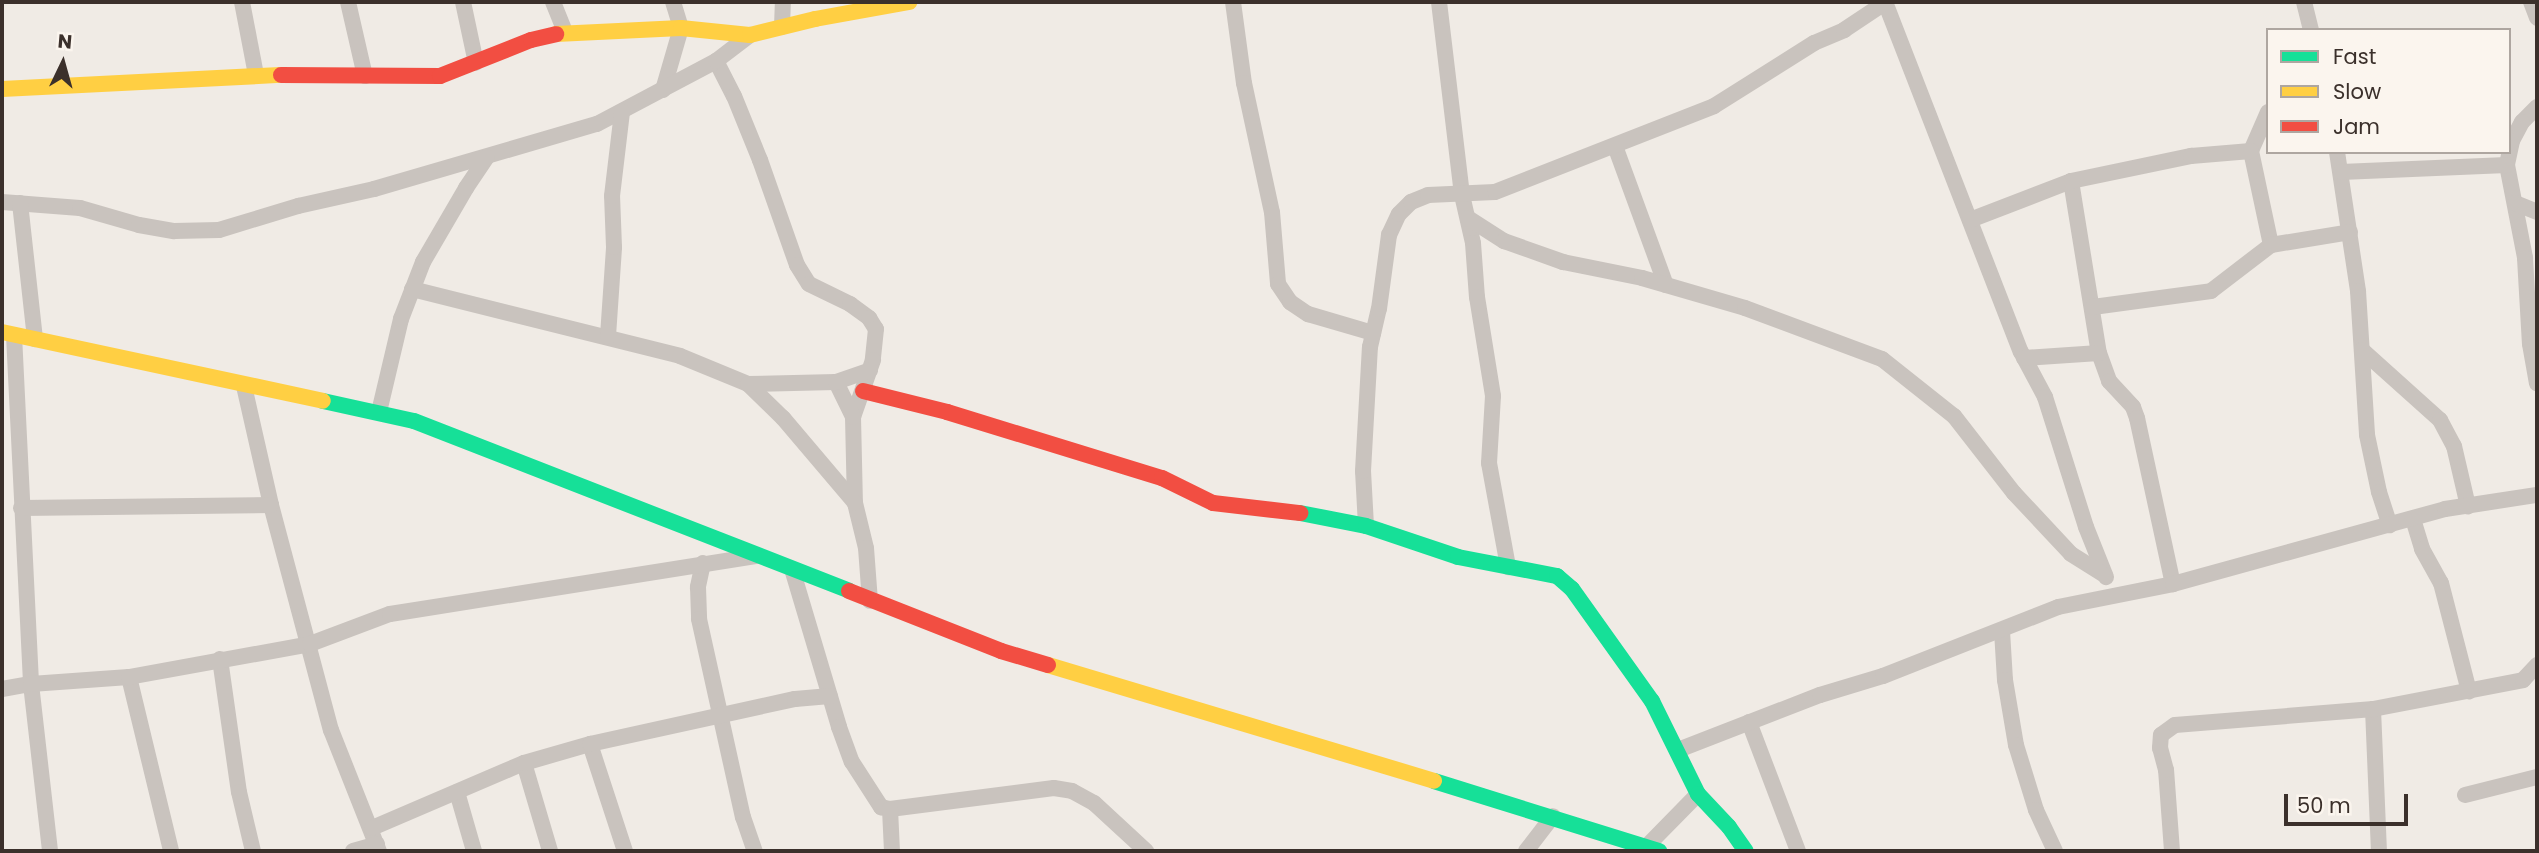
<!DOCTYPE html>
<style>
body{margin:0}
#map{position:relative;width:2539px;height:853px;overflow:hidden;background:#f0ebe5;font-family:Poppins,sans-serif}
div>[style]{position:absolute}
.street>*{height:16px;margin:-8px;padding:0 8px;transform-origin:8px;border-radius:8px;background:#c9c3be}
.fast>*{height:16px;margin:-8px;padding:0 8px;transform-origin:8px;border-radius:8px;background:#16e098}
.slow>*{height:16px;margin:-8px;padding:0 8px;transform-origin:8px;border-radius:8px;background:#ffcf43}
.jam>*{height:16px;margin:-8px;padding:0 8px;transform-origin:8px;border-radius:8px;background:#f24e42}
span{translate:-50% -50%;white-space:nowrap;text-align:center;line-height:1.15;-webkit-text-stroke:5px #fbf5ee;paint-order:stroke}
.frame{position:absolute;inset:0;border:4px solid #3b302b;pointer-events:none}
.legend{position:absolute;left:2266px;top:28px;width:245px;height:126px;box-sizing:border-box;background:#fbf5ee;border:2px solid #aea6a0;margin:0;padding:9px 12px;list-style:none;font-size:21px;color:#3b302b}
.legend li{display:flex;align-items:center;gap:14px;height:35px}
.legend b{width:35px;border:2px solid #aea6a0}
.north{position:absolute;left:28px;top:28px;width:70px;height:70px;-webkit-text-stroke:5px #fbf5ee;paint-order:stroke;rotate:5deg;font-size:19px;font-weight:700;line-height:28px;text-align:center;color:#3b302b}
.north::after{content:'';display:block;margin:auto;width:24px;height:32px;background:#3b302b;clip-path:polygon(50% 0,100% 100%,50% 72%,0 100%)}
.scale{position:absolute;left:2284px;top:794px;width:124px;height:32px;box-sizing:border-box;border:4px solid #3b302b;border-top:0;padding-left:9px;font-size:21px;line-height:24px;white-space:nowrap;color:#3b302b;-webkit-text-stroke:5px #fbf5ee;paint-order:stroke}
</style>
<div id="map">
<div class="street">
<i style="left:242px;top:2px;width:74px;rotate:79.1deg"></i>
<i style="left:348px;top:2px;width:76px;rotate:77.1deg"></i>
<i style="left:463px;top:2px;width:62px;rotate:78deg"></i>
<i style="left:553px;top:2px;width:32px;rotate:68deg"></i>
<i style="left:1233px;top:2px;width:82px;rotate:82.3deg"></i>
<i style="left:1244px;top:83px;width:132px;rotate:77.8deg"></i>
<i style="left:1272px;top:212px;width:72px;rotate:85.2deg"></i>
<i style="left:1278px;top:284px;width:22px;rotate:56deg"></i>
<i style="left:1290px;top:302px;width:22px;rotate:34deg"></i>
<i style="left:1308px;top:314px;width:68px;rotate:16.3deg"></i>
<i style="left:1439px;top:2px;width:194px;rotate:83.2deg"></i>
<i style="left:1462px;top:195px;width:49px;rotate:77.1deg"></i>
<i style="left:1473px;top:243px;width:54px;rotate:85.8deg"></i>
<i style="left:1477px;top:297px;width:100px;rotate:80.8deg"></i>
<i style="left:1493px;top:396px;width:67px;rotate:93.4deg"></i>
<i style="left:1489px;top:463px;width:106px;rotate:79.6deg"></i>
<i style="left:1885px;top:2px;width:375px;rotate:68.8deg"></i>
<i style="left:2021px;top:352px;width:51px;rotate:61.9deg"></i>
<i style="left:2045px;top:397px;width:136px;rotate:72.5deg"></i>
<i style="left:2086px;top:527px;width:54px;rotate:68.2deg"></i>
<i style="left:2304px;top:2px;width:29px;rotate:76deg"></i>
<i style="left:2531px;top:2px;width:17px;rotate:69deg"></i>
<i style="left:782px;top:27px;width:25px;rotate:-88deg"></i>
<i style="left:716px;top:61px;width:39px;rotate:63deg"></i>
<i style="left:734px;top:96px;width:69px;rotate:67.9deg"></i>
<i style="left:760px;top:160px;width:111px;rotate:70.6deg"></i>
<i style="left:797px;top:265px;width:22px;rotate:58deg"></i>
<i style="left:809px;top:284px;width:46px;rotate:26deg"></i>
<i style="left:850px;top:304px;width:24px;rotate:36deg"></i>
<i style="left:869px;top:318px;width:13px;rotate:58deg"></i>
<i style="left:876px;top:329px;width:31px;rotate:96deg"></i>
<i style="left:873px;top:360px;width:60px;rotate:109.3deg"></i>
<i style="left:853px;top:417px;width:86px;rotate:88.7deg"></i>
<i style="left:855px;top:503px;width:46px;rotate:76.3deg"></i>
<i style="left:866px;top:548px;width:53px;rotate:85.7deg"></i>
<i style="left:663px;top:90px;width:65px;rotate:-73.8deg"></i>
<i style="left:681px;top:28px;width:27px;rotate:-107deg"></i>
<i style="left:2537px;top:107px;width:21px;rotate:135deg"></i>
<i style="left:2522px;top:122px;width:21px;rotate:118deg"></i>
<i style="left:2512px;top:141px;width:25px;rotate:102deg"></i>
<i style="left:2507px;top:165px;width:95px;rotate:79deg"></i>
<i style="left:2525px;top:258px;width:86px;rotate:86.7deg"></i>
<i style="left:2530px;top:344px;width:40px;rotate:80deg"></i>
<i style="left:2268px;top:112px;width:43px;rotate:113.6deg"></i>
<i style="left:2251px;top:151px;width:96px;rotate:78deg"></i>
<i style="left:1615px;top:146px;width:148px;rotate:69.9deg"></i>
<i style="left:2337px;top:152px;width:141px;rotate:81.4deg"></i>
<i style="left:2358px;top:291px;width:144px;rotate:86.4deg"></i>
<i style="left:2367px;top:435px;width:58px;rotate:78.1deg"></i>
<i style="left:2379px;top:492px;width:35px;rotate:72deg"></i>
<i style="left:2341px;top:172px;width:166px;rotate:-2.4deg"></i>
<i style="left:2071px;top:181px;width:174px;rotate:80.8deg"></i>
<i style="left:2099px;top:353px;width:30px;rotate:70deg"></i>
<i style="left:2109px;top:381px;width:35px;rotate:47deg"></i>
<i style="left:2133px;top:407px;width:12px;rotate:70deg"></i>
<i style="left:2137px;top:418px;width:170px;rotate:77.8deg"></i>
<i style="left:2px;top:202px;width:78px;rotate:4.4deg"></i>
<i style="left:80px;top:208px;width:61px;rotate:16.1deg"></i>
<i style="left:139px;top:225px;width:36px;rotate:10deg"></i>
<i style="left:174px;top:231px;width:45px;rotate:-1.3deg"></i>
<i style="left:219px;top:230px;width:83px;rotate:-16.9deg"></i>
<i style="left:298px;top:206px;width:78px;rotate:-12.6deg"></i>
<i style="left:374px;top:189px;width:232px;rotate:-16.3deg"></i>
<i style="left:597px;top:124px;width:135px;rotate:-27.9deg"></i>
<i style="left:716px;top:61px;width:43px;rotate:-37.4deg"></i>
<i style="left:20px;top:203px;width:137px;rotate:83.7deg"></i>
<i style="left:2515px;top:203px;width:24px;rotate:22deg"></i>
<i style="left:1468px;top:218px;width:43px;rotate:32.6deg"></i>
<i style="left:1504px;top:241px;width:63px;rotate:19.6deg"></i>
<i style="left:1563px;top:262px;width:81px;rotate:11.4deg"></i>
<i style="left:1642px;top:278px;width:107px;rotate:16.2deg"></i>
<i style="left:1745px;top:308px;width:146px;rotate:20.4deg"></i>
<i style="left:1882px;top:359px;width:92px;rotate:38.4deg"></i>
<i style="left:1954px;top:416px;width:98px;rotate:52.1deg"></i>
<i style="left:2014px;top:493px;width:83px;rotate:46.9deg"></i>
<i style="left:2071px;top:554px;width:40px;rotate:32deg"></i>
<i style="left:1970px;top:220px;width:108px;rotate:-21.1deg"></i>
<i style="left:2071px;top:181px;width:123px;rotate:-11.8deg"></i>
<i style="left:2191px;top:156px;width:60px;rotate:-4.8deg"></i>
<i style="left:412px;top:289px;width:276px;rotate:14deg"></i>
<i style="left:680px;top:356px;width:74px;rotate:22.4deg"></i>
<i style="left:748px;top:384px;width:49px;rotate:44.2deg"></i>
<i style="left:783px;top:418px;width:111px;rotate:49.7deg"></i>
<i style="left:2093px;top:307px;width:119px;rotate:-7.7deg"></i>
<i style="left:2211px;top:291px;width:76px;rotate:-37.5deg"></i>
<i style="left:2271px;top:245px;width:80px;rotate:-9.3deg"></i>
<i style="left:14px;top:335px;width:349px;rotate:87.2deg"></i>
<i style="left:31px;top:684px;width:168px;rotate:83.5deg"></i>
<i style="left:608px;top:336px;width:89px;rotate:-86.1deg"></i>
<i style="left:614px;top:247px;width:51px;rotate:-92.2deg"></i>
<i style="left:612px;top:196px;width:85px;rotate:-83.2deg"></i>
<i style="left:2362px;top:350px;width:105px;rotate:41.9deg"></i>
<i style="left:2440px;top:420px;width:30px;rotate:62deg"></i>
<i style="left:2454px;top:446px;width:62px;rotate:76.9deg"></i>
<i style="left:2024px;top:358px;width:75px;rotate:-3.8deg"></i>
<i style="left:836px;top:382px;width:39px;rotate:64deg"></i>
<i style="left:748px;top:384px;width:88px;rotate:-1.3deg"></i>
<i style="left:836px;top:382px;width:36px;rotate:-19deg"></i>
<i style="left:244px;top:386px;width:122px;rotate:77.2deg"></i>
<i style="left:271px;top:505px;width:233px;rotate:75.1deg"></i>
<i style="left:331px;top:730px;width:130px;rotate:68.4deg"></i>
<i style="left:379px;top:412px;width:96px;rotate:-76.7deg"></i>
<i style="left:401px;top:319px;width:61px;rotate:-68.9deg"></i>
<i style="left:423px;top:262px;width:86px;rotate:-59.8deg"></i>
<i style="left:466px;top:188px;width:37px;rotate:-56deg"></i>
<i style="left:21px;top:508px;width:250px;rotate:-0.7deg"></i>
<i style="left:2413px;top:519px;width:31px;rotate:73deg"></i>
<i style="left:2422px;top:549px;width:39px;rotate:61deg"></i>
<i style="left:2441px;top:583px;width:112px;rotate:75.5deg"></i>
<i style="left:1366px;top:526px;width:55px;rotate:-93.1deg"></i>
<i style="left:1363px;top:471px;width:124px;rotate:-86.8deg"></i>
<i style="left:1370px;top:347px;width:39px;rotate:-77deg"></i>
<i style="left:1379px;top:309px;width:75px;rotate:-82.3deg"></i>
<i style="left:1389px;top:235px;width:23px;rotate:-65deg"></i>
<i style="left:1399px;top:214px;width:17px;rotate:-45deg"></i>
<i style="left:1411px;top:202px;width:18px;rotate:-22deg"></i>
<i style="left:1428px;top:195px;width:67px;rotate:-2.6deg"></i>
<i style="left:1495px;top:192px;width:235px;rotate:-21.4deg"></i>
<i style="left:1714px;top:106px;width:118px;rotate:-32.2deg"></i>
<i style="left:1814px;top:43px;width:33px;rotate:-23deg"></i>
<i style="left:1844px;top:30px;width:50px;rotate:-33.7deg"></i>
<i style="left:703px;top:563px;width:25px;rotate:102deg"></i>
<i style="left:698px;top:587px;width:32px;rotate:88deg"></i>
<i style="left:699px;top:619px;width:203px;rotate:77.5deg"></i>
<i style="left:743px;top:817px;width:36px;rotate:71deg"></i>
<i style="left:792px;top:569px;width:165px;rotate:73.4deg"></i>
<i style="left:839px;top:727px;width:37px;rotate:70deg"></i>
<i style="left:852px;top:762px;width:54px;rotate:57.2deg"></i>
<i style="left:881px;top:807px;width:9px;rotate:13deg"></i>
<i style="left:890px;top:809px;width:165px;rotate:-7.3deg"></i>
<i style="left:1054px;top:788px;width:18px;rotate:9deg"></i>
<i style="left:1072px;top:791px;width:25px;rotate:29deg"></i>
<i style="left:1094px;top:803px;width:71px;rotate:42.7deg"></i>
<i style="left:2002px;top:631px;width:49px;rotate:86.5deg"></i>
<i style="left:2005px;top:680px;width:66px;rotate:80.4deg"></i>
<i style="left:2016px;top:745px;width:68px;rotate:72.9deg"></i>
<i style="left:2036px;top:810px;width:45px;rotate:65.1deg"></i>
<i style="left:220px;top:659px;width:134px;rotate:81.9deg"></i>
<i style="left:239px;top:792px;width:61px;rotate:76.7deg"></i>
<i style="left:129px;top:677px;width:179px;rotate:76.4deg"></i>
<i style="left:2px;top:689px;width:29px;rotate:-10deg"></i>
<i style="left:31px;top:684px;width:98px;rotate:-4.1deg"></i>
<i style="left:129px;top:677px;width:184px;rotate:-10.3deg"></i>
<i style="left:310px;top:644px;width:85px;rotate:-20.6deg"></i>
<i style="left:390px;top:614px;width:370px;rotate:-9deg"></i>
<i style="left:2373px;top:709px;width:142px;rotate:87.6deg"></i>
<i style="left:1749px;top:722px;width:138px;rotate:69.2deg"></i>
<i style="left:590px;top:744px;width:113px;rotate:71.9deg"></i>
<i style="left:1678px;top:750px;width:152px;rotate:-21.2deg"></i>
<i style="left:1820px;top:695px;width:66px;rotate:-16.8deg"></i>
<i style="left:1883px;top:676px;width:188px;rotate:-21.5deg"></i>
<i style="left:2058px;top:607px;width:117px;rotate:-11.3deg"></i>
<i style="left:2173px;top:584px;width:282px;rotate:-15.4deg"></i>
<i style="left:2445px;top:509px;width:93px;rotate:-8.7deg"></i>
<i style="left:524px;top:763px;width:92px;rotate:73.5deg"></i>
<i style="left:457px;top:792px;width:61px;rotate:73.9deg"></i>
<i style="left:2465px;top:795px;width:74px;rotate:-14deg"></i>
<i style="left:890px;top:809px;width:42px;rotate:87.3deg"></i>
<i style="left:372px;top:828px;width:165px;rotate:-23.2deg"></i>
<i style="left:524px;top:763px;width:69px;rotate:-16.1deg"></i>
<i style="left:590px;top:744px;width:210px;rotate:-12.4deg"></i>
<i style="left:795px;top:699px;width:35px;rotate:-5deg"></i>
<i style="left:1646px;top:847px;width:74px;rotate:-45.5deg"></i>
<i style="left:353px;top:851px;width:25px;rotate:-16deg"></i>
<i style="left:1526px;top:851px;width:44px;rotate:-52.4deg"></i>
<i style="left:2172px;top:851px;width:81px;rotate:-94.2deg"></i>
<i style="left:2166px;top:770px;width:23px;rotate:-105deg"></i>
<i style="left:2160px;top:748px;width:13px;rotate:-86deg"></i>
<i style="left:2161px;top:735px;width:17px;rotate:-36deg"></i>
<i style="left:2175px;top:725px;width:199px;rotate:-4.6deg"></i>
<i style="left:2373px;top:709px;width:153px;rotate:-10.9deg"></i>
<i style="left:2523px;top:680px;width:21px;rotate:-47deg"></i>
</div>
<div class="fast">
<i style="left:323px;top:401px;width:93px;rotate:12.4deg"></i>
<i style="left:414px;top:421px;width:467px;rotate:21.3deg"></i>
<i style="left:1300px;top:513px;width:67px;rotate:11.1deg"></i>
<i style="left:1366px;top:526px;width:97px;rotate:18.6deg"></i>
<i style="left:1458px;top:557px;width:101px;rotate:10.9deg"></i>
<i style="left:1557px;top:576px;width:20px;rotate:41deg"></i>
<i style="left:1572px;top:589px;width:138px;rotate:54.5deg"></i>
<i style="left:1652px;top:701px;width:104px;rotate:63.7deg"></i>
<i style="left:1698px;top:794px;width:45px;rotate:46.8deg"></i>
<i style="left:1729px;top:827px;width:29px;rotate:55deg"></i>
<i style="left:1434px;top:781px;width:236px;rotate:17.3deg"></i>
</div>
<div class="slow">
<i style="left:556px;top:34px;width:125px;rotate:-2.7deg"></i>
<i style="left:681px;top:28px;width:69px;rotate:5.8deg"></i>
<i style="left:750px;top:35px;width:67px;rotate:-13.8deg"></i>
<i style="left:815px;top:19px;width:96px;rotate:-10.3deg"></i>
<i style="left:2px;top:89px;width:279px;rotate:-2.9deg"></i>
<i style="left:2px;top:332px;width:328px;rotate:12.1deg"></i>
<i style="left:1048px;top:665px;width:403px;rotate:16.7deg"></i>
</div>
<div class="jam">
<i style="left:281px;top:75px;width:159px;rotate:0.4deg"></i>
<i style="left:440px;top:76px;width:98px;rotate:-21.6deg"></i>
<i style="left:531px;top:40px;width:26px;rotate:-13deg"></i>
<i style="left:863px;top:391px;width:87px;rotate:14deg"></i>
<i style="left:947px;top:412px;width:225px;rotate:17.1deg"></i>
<i style="left:1162px;top:478px;width:57px;rotate:26.1deg"></i>
<i style="left:1213px;top:503px;width:88px;rotate:6.6deg"></i>
<i style="left:849px;top:591px;width:163px;rotate:21.5deg"></i>
<i style="left:1001px;top:651px;width:49px;rotate:16.6deg"></i>
</div>
<div class="frame"></div>
<ul class="legend">
<li><b style="height:9px;background:#16e098"></b>Fast</li>
<li><b style="height:9px;background:#ffcf43"></b>Slow</li>
<li><b style="height:9px;background:#f24e42"></b>Jam</li>
</ul>
<div class="north">N</div>
<div class="scale">50 m</div>
</div>
